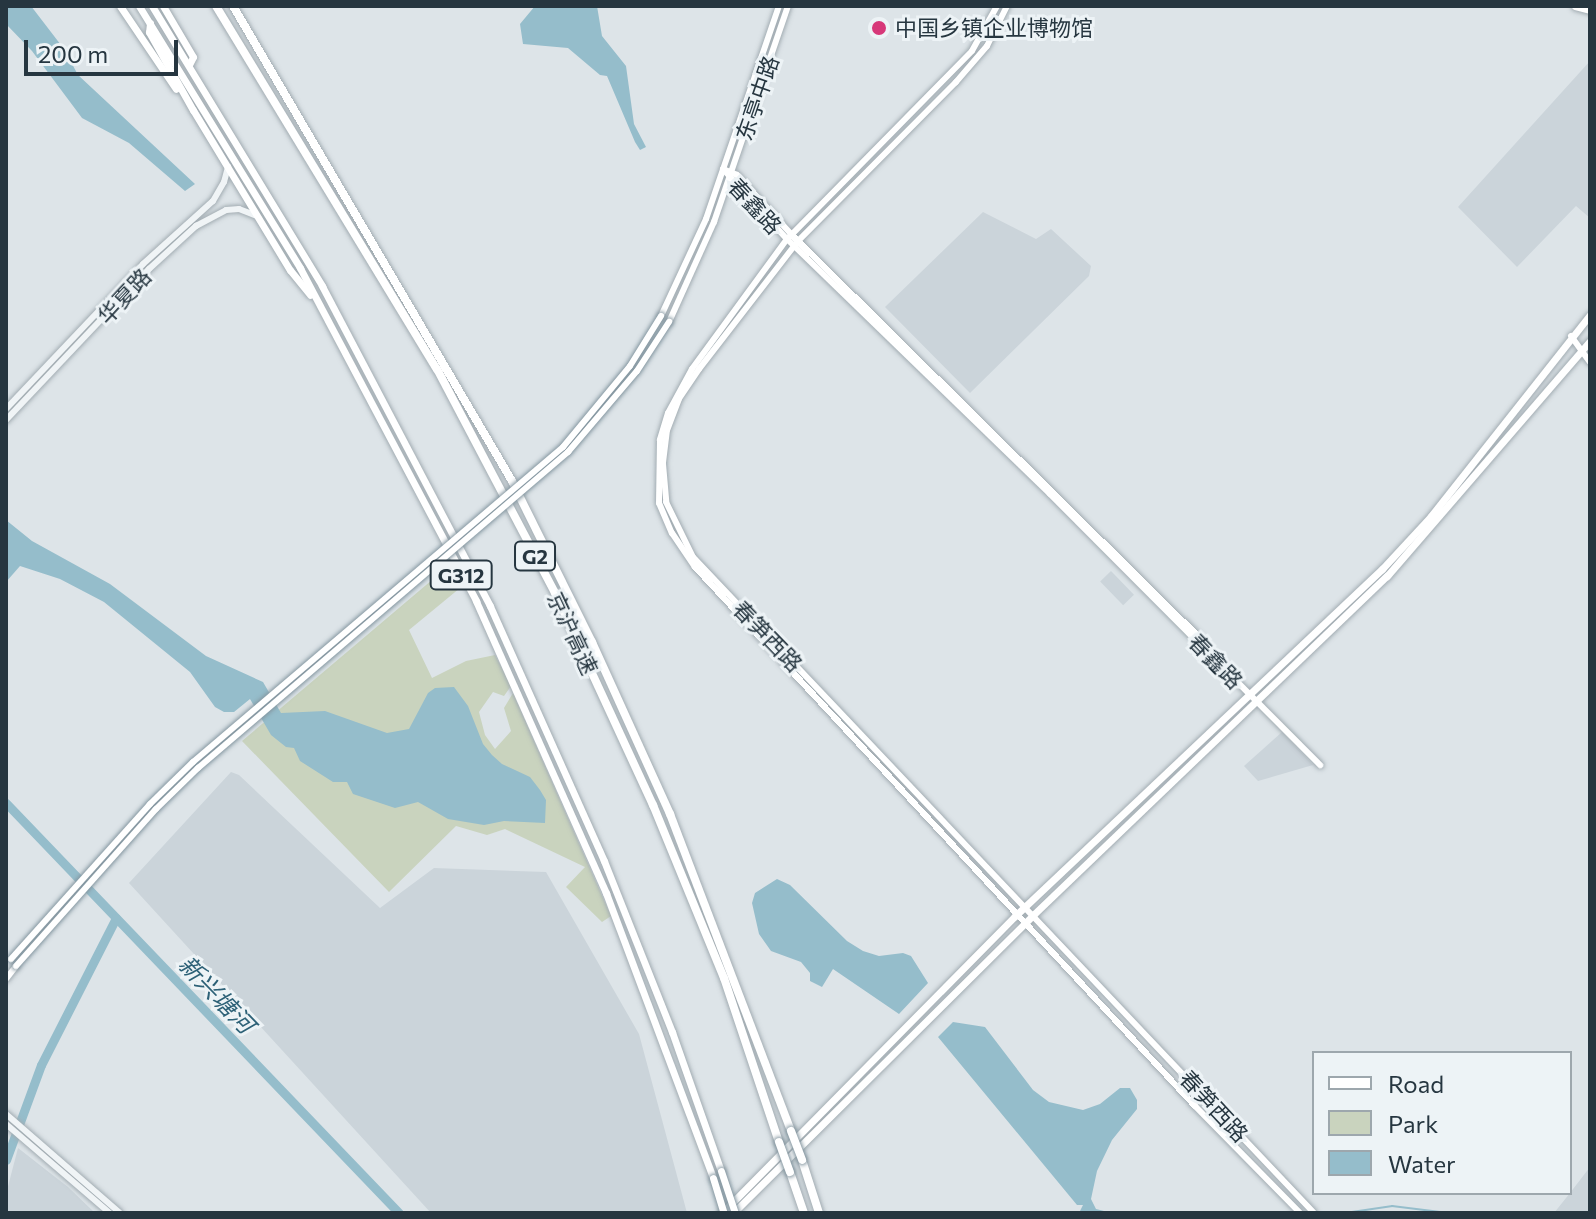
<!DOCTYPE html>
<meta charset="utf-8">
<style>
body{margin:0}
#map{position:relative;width:1596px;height:1219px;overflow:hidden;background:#dde4e8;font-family:Commissioner,"Noto Sans SC",sans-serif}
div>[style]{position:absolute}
.built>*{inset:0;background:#cbd4da;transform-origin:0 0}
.green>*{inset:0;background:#c9d3be}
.water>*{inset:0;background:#95bdcb}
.stream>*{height:2px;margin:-1px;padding:0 1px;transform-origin:1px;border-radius:1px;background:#95bdcb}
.river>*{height:9px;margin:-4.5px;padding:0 4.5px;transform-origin:4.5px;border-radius:4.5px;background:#95bdcb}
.roads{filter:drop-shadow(0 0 2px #a2acb2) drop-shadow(0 0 2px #a2acb2)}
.tertiary>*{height:6px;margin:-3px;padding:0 3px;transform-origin:3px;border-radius:3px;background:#f0f4f6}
.secondary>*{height:6px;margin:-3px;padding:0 3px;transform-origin:3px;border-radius:3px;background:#fff}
.primary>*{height:7px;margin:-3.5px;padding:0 3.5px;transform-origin:3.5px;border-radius:3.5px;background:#fff}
.trunk>*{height:7px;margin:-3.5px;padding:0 3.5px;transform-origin:3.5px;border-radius:3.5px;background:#fff}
.motorway>*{height:8px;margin:-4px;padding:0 4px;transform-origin:4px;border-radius:4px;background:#fff}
.bridges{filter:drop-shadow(0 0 2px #8496a0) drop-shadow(0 0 2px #8496a0)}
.secondary-bridge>*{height:6px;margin:-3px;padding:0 3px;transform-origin:3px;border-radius:3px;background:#fff}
.trunk-bridge>*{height:7px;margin:-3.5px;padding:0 3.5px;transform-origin:3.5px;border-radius:3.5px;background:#fff}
.motorway-bridge>*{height:8px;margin:-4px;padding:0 4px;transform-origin:4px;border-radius:4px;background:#fff}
.dots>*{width:22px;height:22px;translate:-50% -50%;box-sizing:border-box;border:4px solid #edf3f6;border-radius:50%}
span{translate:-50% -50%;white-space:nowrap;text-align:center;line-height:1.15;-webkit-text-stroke:6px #edf3f6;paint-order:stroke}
.shield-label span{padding:2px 6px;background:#edf3f6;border:2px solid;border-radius:6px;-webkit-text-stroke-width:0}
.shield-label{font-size:20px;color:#263640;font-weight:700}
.poi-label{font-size:22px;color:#263640}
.left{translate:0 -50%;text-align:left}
.street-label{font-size:22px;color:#263640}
.water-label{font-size:24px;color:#2d6177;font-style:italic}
.frame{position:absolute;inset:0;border:8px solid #263640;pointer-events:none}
.legend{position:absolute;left:1312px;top:1051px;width:260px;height:144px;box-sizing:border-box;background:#edf3f6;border:2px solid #9da7ad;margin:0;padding:10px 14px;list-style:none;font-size:24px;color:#263640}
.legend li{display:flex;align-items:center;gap:16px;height:40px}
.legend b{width:40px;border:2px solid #9da7ad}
.scale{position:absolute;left:24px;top:40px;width:154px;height:36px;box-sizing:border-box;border:4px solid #263640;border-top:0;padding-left:10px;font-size:24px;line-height:28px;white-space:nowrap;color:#263640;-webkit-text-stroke:6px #edf3f6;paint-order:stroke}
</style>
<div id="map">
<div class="built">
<i style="clip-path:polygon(1590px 61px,1590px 218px,1576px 206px,1517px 267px,1458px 207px)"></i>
<i style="clip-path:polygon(983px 212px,1036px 239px,1051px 229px,1091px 266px,1089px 276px,970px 393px,885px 307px)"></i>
<i style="left:1111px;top:571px;width:33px;height:15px;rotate:46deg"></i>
<i style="clip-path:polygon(1282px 732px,1313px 765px,1258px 781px,1244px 766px)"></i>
<i style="clip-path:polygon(231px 772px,239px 775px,380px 908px,434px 868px,546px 872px,639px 1034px,687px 1213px,431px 1213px,129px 883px)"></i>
<i style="clip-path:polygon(18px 1148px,68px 1187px,95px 1213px,6px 1213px,6px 1194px)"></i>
<i style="clip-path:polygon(1590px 1167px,1590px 1213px,1554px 1213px,1570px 1193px)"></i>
</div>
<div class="green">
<i style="clip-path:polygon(452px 563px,462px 583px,460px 588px,409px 630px,432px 678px,466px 661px,495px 655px,511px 686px,504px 696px,493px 692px,479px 712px,485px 735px,495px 749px,511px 731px,504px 708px,513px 693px,611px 916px,602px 922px,566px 887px,585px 867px,505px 829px,487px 835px,456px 826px,389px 892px,242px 741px)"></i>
</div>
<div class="water">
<i style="clip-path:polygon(6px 6px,31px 6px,64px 49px,78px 75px,195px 184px,185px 191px,129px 143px,82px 118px,32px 51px,6px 24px)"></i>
<i style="clip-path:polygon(535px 6px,597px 6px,602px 36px,626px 66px,634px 124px,646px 147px,640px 150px,635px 142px,607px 76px,600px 75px,568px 48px,523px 44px,520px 24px)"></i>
<i style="clip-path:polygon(6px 520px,32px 541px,110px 584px,206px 656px,263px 682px,281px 713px,325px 711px,387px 733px,409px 729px,428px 693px,435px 688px,454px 687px,468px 706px,483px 744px,492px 755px,502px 764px,530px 777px,540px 790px,546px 800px,545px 823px,504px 821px,484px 825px,448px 819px,418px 802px,395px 808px,353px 794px,347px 782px,333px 782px,300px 761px,294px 748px,286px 747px,271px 735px,250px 699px,234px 712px,224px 712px,215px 707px,190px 672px,104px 602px,60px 579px,20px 566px,6px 582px)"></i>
<i style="clip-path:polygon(777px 879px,790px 885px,847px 941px,863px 951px,879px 956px,903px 953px,911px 956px,928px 983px,899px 1014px,833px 969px,822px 987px,810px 981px,810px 973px,801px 962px,771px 951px,759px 934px,752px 903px,755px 893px)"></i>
<i style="clip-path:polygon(953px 1022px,985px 1027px,1033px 1090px,1049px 1102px,1083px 1110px,1100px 1104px,1120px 1088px,1130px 1088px,1137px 1100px,1137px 1109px,1112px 1140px,1097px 1171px,1091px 1199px,1096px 1209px,1112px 1213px,1079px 1213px,1083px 1205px,1077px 1205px,938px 1037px)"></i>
</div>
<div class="stream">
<i style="left:1345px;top:1213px;width:48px;rotate:-8.5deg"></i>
<i style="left:1392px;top:1206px;width:57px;rotate:7deg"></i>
</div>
<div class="river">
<i style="left:6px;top:803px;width:568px;rotate:46.21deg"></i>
<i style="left:6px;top:1160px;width:101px;rotate:-69.8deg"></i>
<i style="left:41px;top:1065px;width:165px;rotate:-63deg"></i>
</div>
<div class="roads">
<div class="tertiary">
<i style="left:6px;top:409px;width:199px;rotate:-46.6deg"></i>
<i style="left:143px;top:264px;width:94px;rotate:-42deg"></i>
<i style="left:213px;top:201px;width:22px;rotate:-60deg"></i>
<i style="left:224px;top:182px;width:16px;rotate:-75deg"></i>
<i style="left:6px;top:420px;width:208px;rotate:-46.6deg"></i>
<i style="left:149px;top:269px;width:64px;rotate:-42.5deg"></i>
<i style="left:196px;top:226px;width:34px;rotate:-28deg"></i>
<i style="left:226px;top:210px;width:13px;rotate:-4deg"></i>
<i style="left:239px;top:209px;width:17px;rotate:21deg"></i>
<i style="left:6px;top:1114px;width:151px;rotate:41deg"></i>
<i style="left:6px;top:1124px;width:137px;rotate:40.6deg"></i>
</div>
<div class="secondary">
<i style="left:997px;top:6px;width:51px;rotate:119.1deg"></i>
<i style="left:972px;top:51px;width:264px;rotate:134.5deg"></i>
<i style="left:787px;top:239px;width:161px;rotate:126.2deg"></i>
<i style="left:692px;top:369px;width:50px;rotate:118.6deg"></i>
<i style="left:668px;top:413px;width:28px;rotate:107deg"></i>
<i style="left:660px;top:440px;width:63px;rotate:90.9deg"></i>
<i style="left:659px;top:503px;width:33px;rotate:67deg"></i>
<i style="left:672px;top:533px;width:41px;rotate:55.9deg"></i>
<i style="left:695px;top:567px;width:735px;rotate:47.15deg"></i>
<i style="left:1195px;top:1106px;width:150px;rotate:45.5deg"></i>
<i style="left:1007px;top:6px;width:45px;rotate:116.6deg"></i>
<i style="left:987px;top:46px;width:48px;rotate:130.7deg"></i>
<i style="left:956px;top:82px;width:224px;rotate:134.8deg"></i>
<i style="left:798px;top:241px;width:162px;rotate:127.7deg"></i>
<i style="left:699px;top:369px;width:36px;rotate:124deg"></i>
<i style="left:679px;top:399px;width:33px;rotate:111deg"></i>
<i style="left:667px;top:430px;width:34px;rotate:97deg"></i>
<i style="left:663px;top:464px;width:38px;rotate:85deg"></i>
<i style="left:666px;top:502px;width:61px;rotate:63.9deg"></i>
<i style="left:693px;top:557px;width:903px;rotate:46.57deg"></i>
<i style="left:723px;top:169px;width:95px;rotate:47.6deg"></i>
<i style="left:787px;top:239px;width:366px;rotate:44.1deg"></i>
<i style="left:1050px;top:494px;width:383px;rotate:45.1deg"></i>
<i style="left:723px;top:169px;width:15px;rotate:23deg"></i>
<i style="left:737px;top:175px;width:80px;rotate:47.5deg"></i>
<i style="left:791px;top:234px;width:576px;rotate:44.65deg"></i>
<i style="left:661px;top:316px;width:107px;rotate:-65.1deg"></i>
<i style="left:706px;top:219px;width:225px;rotate:-71.1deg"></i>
<i style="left:669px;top:322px;width:110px;rotate:-65.8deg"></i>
<i style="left:714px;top:222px;width:228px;rotate:-71.1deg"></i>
<i style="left:1571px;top:336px;width:32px;rotate:54deg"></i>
<i style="left:6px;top:979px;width:16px;rotate:-52deg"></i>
</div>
<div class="primary">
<i style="left:163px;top:6px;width:59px;rotate:59.5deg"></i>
<i style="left:193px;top:57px;width:9px;rotate:117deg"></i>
<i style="left:1575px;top:6px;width:16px;rotate:15deg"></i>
<i style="left:722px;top:1213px;width:417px;rotate:-45.4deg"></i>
<i style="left:1015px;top:916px;width:505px;rotate:-43.4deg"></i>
<i style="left:1382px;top:569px;width:72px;rotate:-47.2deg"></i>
<i style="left:1431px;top:516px;width:256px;rotate:-51.7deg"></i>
<i style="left:733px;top:1213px;width:424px;rotate:-44.8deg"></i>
<i style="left:1034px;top:914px;width:489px;rotate:-43.8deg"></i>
<i style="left:1387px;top:576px;width:311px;rotate:-49.2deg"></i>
</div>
<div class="trunk">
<i style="left:120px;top:6px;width:100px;rotate:56deg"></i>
<i style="left:139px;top:6px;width:308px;rotate:58.4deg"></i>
<i style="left:300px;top:268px;width:377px;rotate:62.1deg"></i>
<i style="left:476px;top:601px;width:320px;rotate:66deg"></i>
<i style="left:606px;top:893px;width:304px;rotate:69.4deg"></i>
<i style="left:152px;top:6px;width:328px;rotate:58.7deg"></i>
<i style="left:322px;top:286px;width:361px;rotate:62.3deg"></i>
<i style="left:490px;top:606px;width:279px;rotate:65.9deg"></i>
<i style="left:604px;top:861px;width:184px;rotate:68.3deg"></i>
<i style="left:672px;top:1032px;width:147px;rotate:70.6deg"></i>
<i style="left:150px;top:23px;width:9px;rotate:96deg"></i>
<i style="left:149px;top:32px;width:90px;rotate:60.6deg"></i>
<i style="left:193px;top:110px;width:187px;rotate:58.8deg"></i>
<i style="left:290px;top:270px;width:32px;rotate:51deg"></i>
</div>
<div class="motorway">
<i style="left:216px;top:6px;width:425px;rotate:58.7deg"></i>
<i style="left:437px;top:369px;width:253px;rotate:62.2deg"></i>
<i style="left:555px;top:593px;width:234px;rotate:65.2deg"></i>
<i style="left:653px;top:805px;width:187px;rotate:67.7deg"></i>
<i style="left:724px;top:978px;width:173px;rotate:71.5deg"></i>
<i style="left:233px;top:6px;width:551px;rotate:59.57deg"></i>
<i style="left:512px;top:481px;width:180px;rotate:63.6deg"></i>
<i style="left:592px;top:642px;width:189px;rotate:65.6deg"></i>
<i style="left:670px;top:814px;width:339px;rotate:69.1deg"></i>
<i style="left:802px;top:1160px;width:56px;rotate:72.2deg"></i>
<i style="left:790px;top:1172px;width:43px;rotate:71.1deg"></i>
</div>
</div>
<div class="bridges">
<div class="secondary-bridge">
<i style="left:11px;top:959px;width:208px;rotate:-48.1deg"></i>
<i style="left:150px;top:804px;width:60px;rotate:-44.3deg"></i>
<i style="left:193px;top:762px;width:486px;rotate:-40.4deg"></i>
<i style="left:563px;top:447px;width:105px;rotate:-50.4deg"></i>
<i style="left:630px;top:366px;width:59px;rotate:-58.2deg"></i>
<i style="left:16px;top:966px;width:210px;rotate:-48.3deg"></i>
<i style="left:156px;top:809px;width:59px;rotate:-44.3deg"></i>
<i style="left:198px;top:768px;width:487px;rotate:-40.5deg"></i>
<i style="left:568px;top:452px;width:106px;rotate:-49.6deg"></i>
<i style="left:637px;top:371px;width:59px;rotate:-56.9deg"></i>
</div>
<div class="trunk-bridge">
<i style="left:721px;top:1171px;width:44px;rotate:71.6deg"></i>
<i style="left:713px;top:1178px;width:37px;rotate:73deg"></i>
</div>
<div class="motorway-bridge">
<i style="left:791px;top:1131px;width:31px;rotate:69deg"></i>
<i style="left:779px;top:1142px;width:32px;rotate:70deg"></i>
</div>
</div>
<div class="dots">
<i style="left:879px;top:28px;background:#d73879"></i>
</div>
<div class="shield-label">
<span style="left:535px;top:556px">G2</span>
<span style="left:461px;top:575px">G312</span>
</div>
<div class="poi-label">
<span class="left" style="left:895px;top:28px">中国乡镇企业博物馆</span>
</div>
<div class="street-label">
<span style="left:757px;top:98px;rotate:-71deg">东亭中路</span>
<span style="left:755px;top:206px;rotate:47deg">春鑫路</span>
<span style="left:124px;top:296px;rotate:-47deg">华夏路</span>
<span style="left:573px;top:633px;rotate:65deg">京沪高速</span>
<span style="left:768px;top:636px;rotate:46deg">春笋西路</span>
<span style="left:1216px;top:661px;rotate:46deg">春鑫路</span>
<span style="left:1214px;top:1106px;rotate:47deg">春笋西路</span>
</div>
<div class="water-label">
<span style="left:217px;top:994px;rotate:46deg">新兴塘河</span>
</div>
<div class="frame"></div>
<ul class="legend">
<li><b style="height:10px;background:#fff"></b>Road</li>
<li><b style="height:22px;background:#c9d3be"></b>Park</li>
<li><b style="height:22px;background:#95bdcb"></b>Water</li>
</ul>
<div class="scale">200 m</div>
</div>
